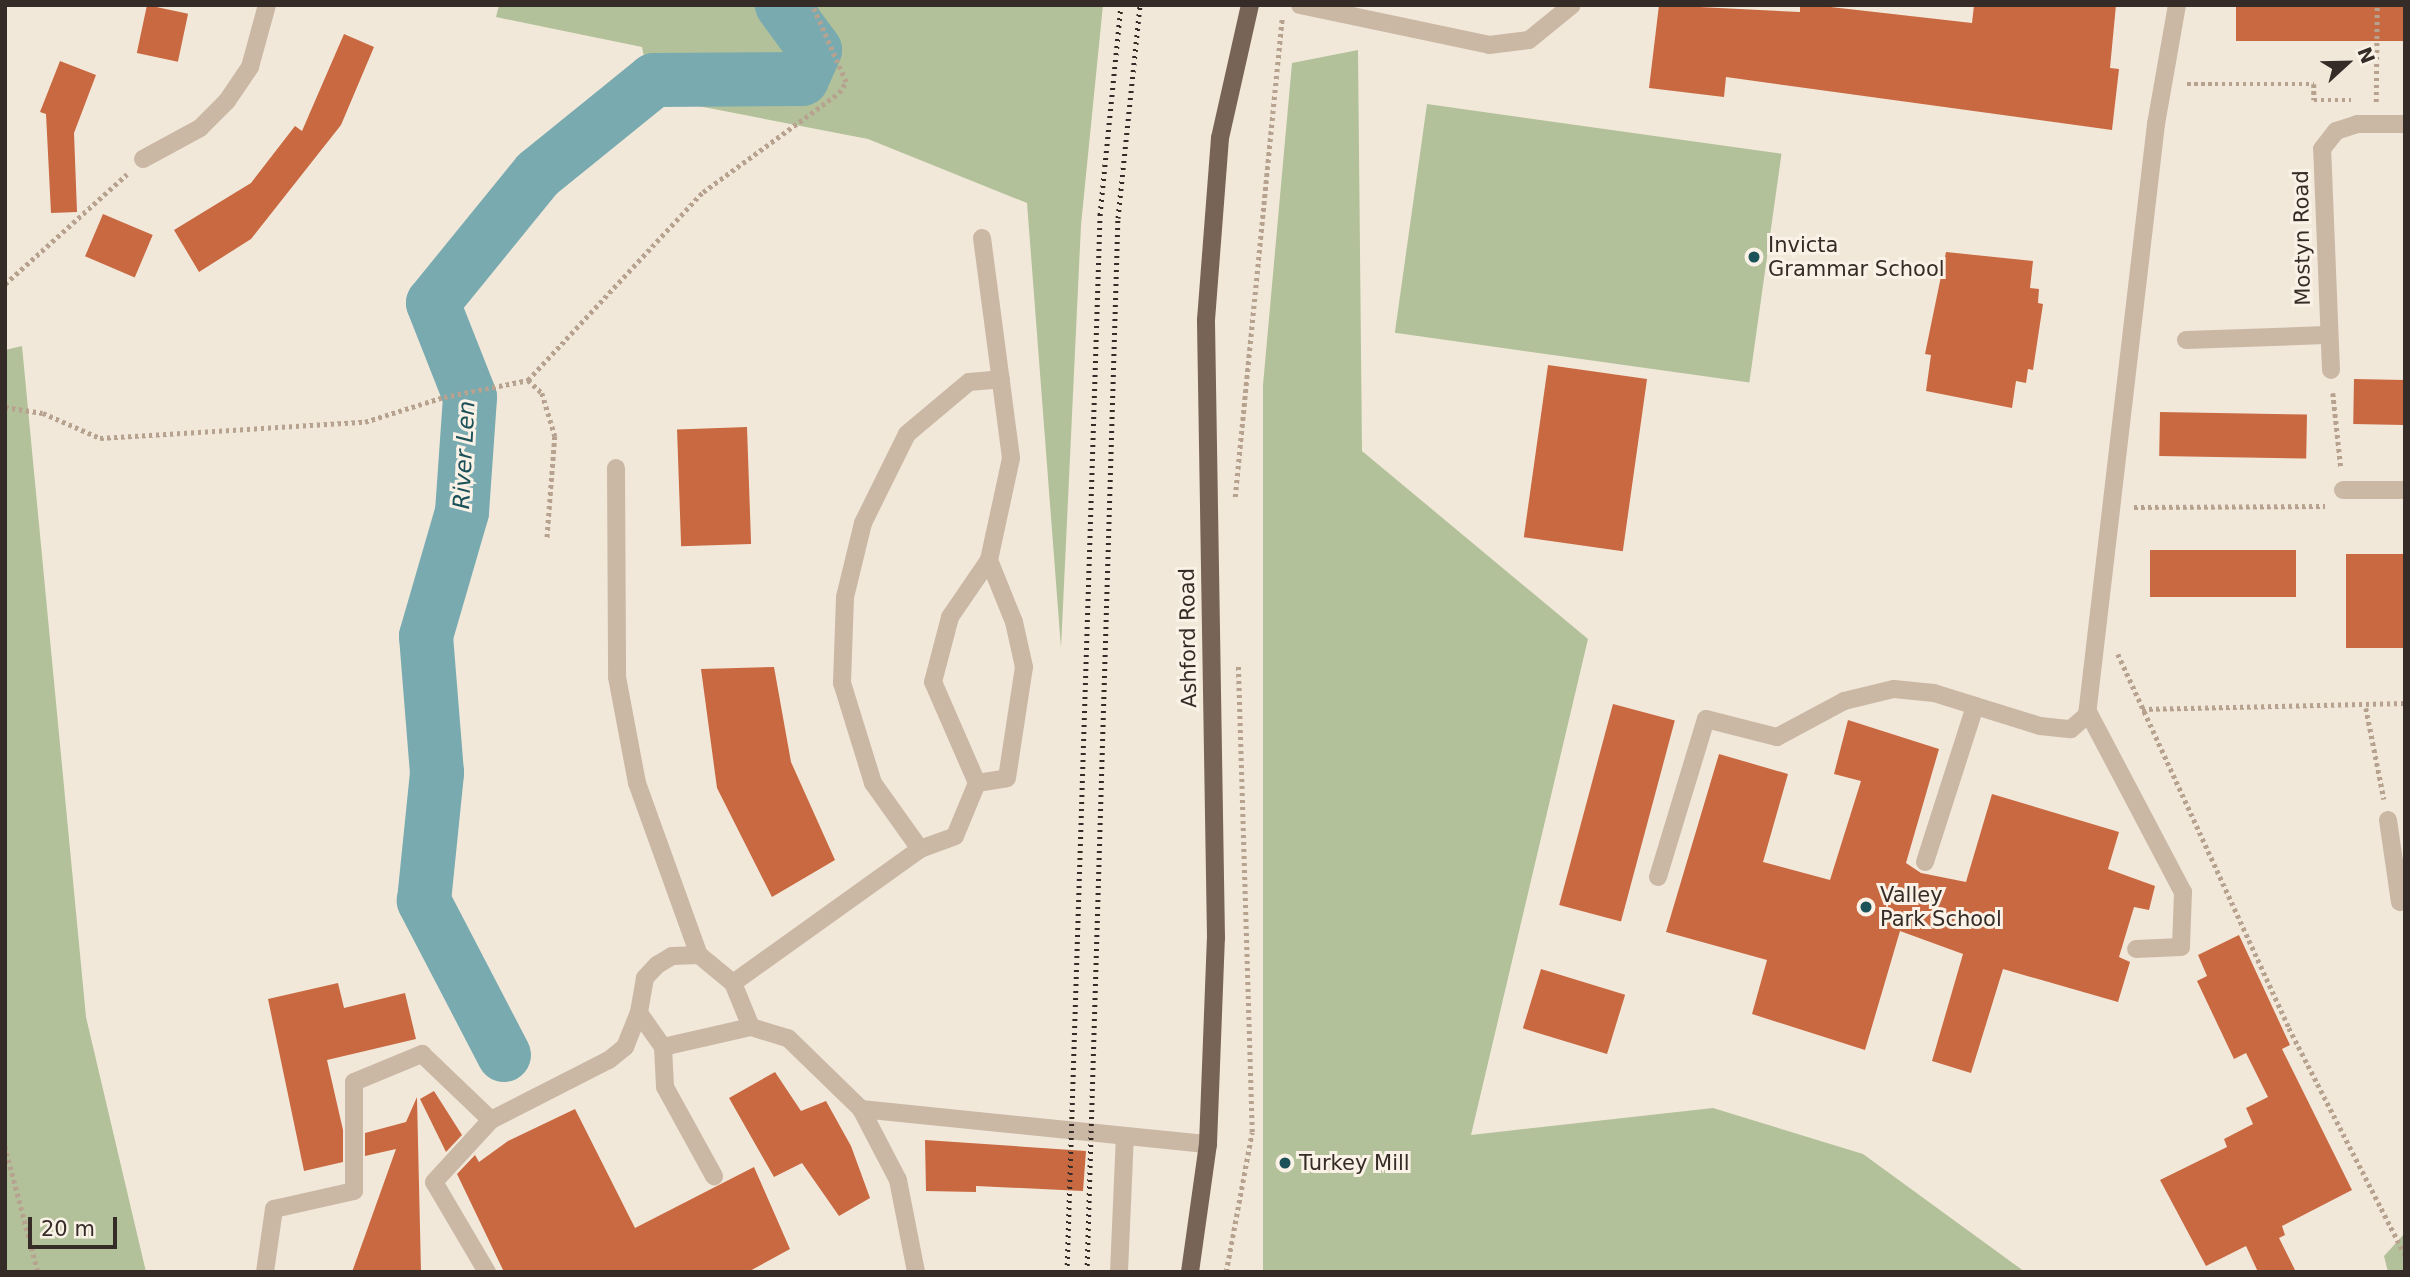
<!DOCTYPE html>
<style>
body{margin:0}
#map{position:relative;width:2410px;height:1277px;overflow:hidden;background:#f2e8da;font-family:"DejaVu Sans",sans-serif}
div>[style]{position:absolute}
.green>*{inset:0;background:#b2c199;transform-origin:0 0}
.river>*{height:54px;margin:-27px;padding:0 27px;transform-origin:27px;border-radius:27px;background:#78aab0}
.building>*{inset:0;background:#c96941;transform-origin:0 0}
.path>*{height:4.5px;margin-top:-2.25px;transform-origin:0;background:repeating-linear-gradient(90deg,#b6a28f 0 3.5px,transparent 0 7px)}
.minor>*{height:18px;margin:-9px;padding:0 9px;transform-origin:9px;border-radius:9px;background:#cab8a5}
.major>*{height:18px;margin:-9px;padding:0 9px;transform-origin:9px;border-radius:9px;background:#786457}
.rail>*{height:5px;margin-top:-2.5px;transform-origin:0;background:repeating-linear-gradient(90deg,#362c27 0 2px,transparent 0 7px)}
.dots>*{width:19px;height:19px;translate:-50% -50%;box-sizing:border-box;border:4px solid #faf2e6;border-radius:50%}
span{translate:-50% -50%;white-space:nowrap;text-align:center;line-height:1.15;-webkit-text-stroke:6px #faf2e6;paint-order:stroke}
.street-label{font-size:21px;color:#362c27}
.poi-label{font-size:21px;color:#362c27}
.left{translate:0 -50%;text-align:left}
.water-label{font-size:23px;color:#1b5158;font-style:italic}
.frame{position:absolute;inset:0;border:7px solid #362c27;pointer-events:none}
.north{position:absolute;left:2312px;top:28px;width:70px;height:70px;-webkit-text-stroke:5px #faf2e6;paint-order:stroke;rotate:68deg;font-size:19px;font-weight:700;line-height:28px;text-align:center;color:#362c27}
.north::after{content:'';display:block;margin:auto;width:24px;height:32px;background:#362c27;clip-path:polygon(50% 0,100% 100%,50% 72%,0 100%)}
.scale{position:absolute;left:28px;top:1217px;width:89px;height:32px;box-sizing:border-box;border:4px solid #362c27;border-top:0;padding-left:9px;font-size:21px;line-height:24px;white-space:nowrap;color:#362c27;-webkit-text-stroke:5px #faf2e6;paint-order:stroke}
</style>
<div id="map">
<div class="green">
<i style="clip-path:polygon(499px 5px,1103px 5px,1081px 225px,1061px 648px,1027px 203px,868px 139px,652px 97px,642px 47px,496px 17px)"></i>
<i style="clip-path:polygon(1358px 50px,1362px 451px,1588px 639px,1471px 1135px,1713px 1108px,1863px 1154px,2025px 1272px,1263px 1272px,1263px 385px,1292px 63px)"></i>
<i style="left:1427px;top:104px;width:358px;height:231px;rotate:8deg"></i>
<i style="clip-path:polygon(22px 346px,86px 1017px,146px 1272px,5px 1272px,5px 350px)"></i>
<i style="clip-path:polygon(2405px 1233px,2405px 1272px,2388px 1272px,2384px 1256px)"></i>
</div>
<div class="river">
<i style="left:504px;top:1055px;width:174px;rotate:-117.5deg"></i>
<i style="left:424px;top:901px;width:129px;rotate:-84.2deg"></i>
<i style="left:437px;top:773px;width:137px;rotate:-94.6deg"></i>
<i style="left:426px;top:636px;width:129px;rotate:-73.8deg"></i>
<i style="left:462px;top:512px;width:115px;rotate:-86deg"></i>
<i style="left:470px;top:397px;width:101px;rotate:-111.5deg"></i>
<i style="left:433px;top:303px;width:166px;rotate:-50.9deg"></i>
<i style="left:538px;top:174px;width:149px;rotate:-39deg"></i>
<i style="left:654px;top:80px;width:148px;rotate:-0.4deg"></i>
<i style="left:802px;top:79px;width:32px;rotate:-66deg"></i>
<i style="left:815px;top:50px;width:56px;rotate:-126.3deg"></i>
</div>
<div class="building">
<i style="left:147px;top:5px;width:42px;height:49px;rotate:12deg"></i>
<i style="clip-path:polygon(1659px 5px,1800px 12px,1800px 5px,1813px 5px,1972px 23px,1974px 5px,2116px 5px,2110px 68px,2119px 69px,2112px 130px,1726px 77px,1724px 97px,1649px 88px)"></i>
<i style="left:2236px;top:5px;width:169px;height:36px"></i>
<i style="clip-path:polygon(344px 34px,374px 47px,341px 125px,251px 239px,199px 272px,174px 230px,251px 183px,295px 126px,302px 131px)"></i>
<i style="clip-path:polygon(60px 61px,96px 75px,74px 133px,77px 212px,51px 213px,46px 114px,40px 112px)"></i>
<i style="left:103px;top:214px;width:54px;height:46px;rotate:23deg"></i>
<i style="clip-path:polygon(1946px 252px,2033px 261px,2030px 288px,2039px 289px,2038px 303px,2043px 304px,2033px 370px,2028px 369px,2026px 383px,2016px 381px,2012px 408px,1926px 391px,1931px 355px,1925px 354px)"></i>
<i style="left:1548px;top:365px;width:100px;height:174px;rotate:8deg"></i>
<i style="left:2354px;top:379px;width:51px;height:45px;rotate:1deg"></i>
<i style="left:2160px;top:412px;width:147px;height:44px;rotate:1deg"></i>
<i style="left:747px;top:427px;width:117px;height:70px;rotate:88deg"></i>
<i style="left:2150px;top:550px;width:146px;height:47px"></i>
<i style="left:2405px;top:554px;width:94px;height:59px;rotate:90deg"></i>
<i style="clip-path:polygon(774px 667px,791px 762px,835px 860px,772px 897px,717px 788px,701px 669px)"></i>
<i style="left:1613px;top:704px;width:64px;height:208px;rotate:15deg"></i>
<i style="clip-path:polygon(1848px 720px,1939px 749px,1906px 863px,1921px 873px,1966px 882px,1992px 794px,2119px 832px,2108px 869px,2155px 886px,2149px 910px,2134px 907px,2119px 957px,2130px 962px,2118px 1002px,2003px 969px,1971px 1073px,1932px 1061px,1963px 954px,1900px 931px,1865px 1050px,1752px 1014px,1767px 960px,1666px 932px,1719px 754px,1788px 774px,1763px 862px,1830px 880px,1861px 781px,1834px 774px)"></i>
<i style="clip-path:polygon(2239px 935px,2290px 1045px,2282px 1049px,2352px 1190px,2282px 1226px,2285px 1235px,2279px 1238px,2296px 1272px,2258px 1272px,2246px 1246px,2206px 1266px,2160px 1180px,2227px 1147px,2224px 1139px,2253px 1124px,2246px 1108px,2268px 1097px,2246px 1053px,2234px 1059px,2197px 981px,2207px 976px,2198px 955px)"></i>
<i style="left:1541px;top:969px;width:88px;height:62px;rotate:17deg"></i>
<i style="clip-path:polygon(338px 983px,344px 1008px,405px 993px,416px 1039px,327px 1060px,343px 1130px,343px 1162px,304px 1171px,268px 999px)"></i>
<i style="clip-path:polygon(775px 1072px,801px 1111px,826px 1101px,851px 1146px,870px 1198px,839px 1216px,802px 1163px,774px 1177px,729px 1098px)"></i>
<i style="clip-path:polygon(434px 1091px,462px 1135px,446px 1152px,420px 1099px)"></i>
<i style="clip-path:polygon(417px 1097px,421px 1272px,352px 1272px,396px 1149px,365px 1156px,365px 1133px,406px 1122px)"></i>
<i style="clip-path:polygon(575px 1109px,635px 1228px,754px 1167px,790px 1249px,748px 1272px,504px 1272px,457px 1174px,475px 1155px,479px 1162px,508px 1141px)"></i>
<i style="clip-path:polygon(925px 1140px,1086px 1151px,1083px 1191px,976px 1186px,976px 1192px,926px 1191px)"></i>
</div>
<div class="path">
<i style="left:2187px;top:84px;width:127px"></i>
<i style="left:2314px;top:84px;width:16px;rotate:90deg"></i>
<i style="left:2314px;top:100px;width:37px"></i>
<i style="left:2376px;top:102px;width:97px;rotate:-89.4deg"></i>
<i style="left:5px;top:284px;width:164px;rotate:-42deg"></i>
<i style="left:528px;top:380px;width:19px;rotate:43deg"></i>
<i style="left:542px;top:393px;width:45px;rotate:73.2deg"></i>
<i style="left:555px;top:436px;width:104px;rotate:94.4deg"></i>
<i style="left:2333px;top:393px;width:75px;rotate:83.9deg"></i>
<i style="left:5px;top:407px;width:38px;rotate:9deg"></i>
<i style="left:43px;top:413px;width:62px;rotate:23.7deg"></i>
<i style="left:100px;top:438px;width:265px;rotate:-3.5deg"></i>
<i style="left:365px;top:422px;width:83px;rotate:-17.6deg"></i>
<i style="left:444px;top:397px;width:86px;rotate:-11.4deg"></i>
<i style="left:528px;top:380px;width:257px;rotate:-47.1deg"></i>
<i style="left:703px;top:192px;width:168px;rotate:-36.1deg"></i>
<i style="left:839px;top:93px;width:13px;rotate:-58deg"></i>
<i style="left:846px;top:82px;width:84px;rotate:-113.8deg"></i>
<i style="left:1235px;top:497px;width:481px;rotate:-84.4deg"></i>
<i style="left:2134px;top:507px;width:191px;rotate:-0.3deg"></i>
<i style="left:2118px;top:654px;width:411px;rotate:65.4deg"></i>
<i style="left:2289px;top:1028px;width:255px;rotate:62.9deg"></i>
<i style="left:2366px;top:708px;width:93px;rotate:78.8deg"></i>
<i style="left:2142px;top:709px;width:263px;rotate:-1.3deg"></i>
<i style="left:5px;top:1146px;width:130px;rotate:75.3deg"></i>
<i style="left:1226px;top:1272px;width:142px;rotate:-79.5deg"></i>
<i style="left:1252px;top:1132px;width:466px;rotate:-91.7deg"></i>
</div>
<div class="minor">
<i style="left:1300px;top:5px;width:193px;rotate:11.9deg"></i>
<i style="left:1489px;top:45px;width:40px;rotate:-7.1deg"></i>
<i style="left:1529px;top:40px;width:55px;rotate:-39.1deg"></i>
<i style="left:143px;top:159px;width:65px;rotate:-28.5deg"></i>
<i style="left:200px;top:128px;width:38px;rotate:-45deg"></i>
<i style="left:227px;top:101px;width:41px;rotate:-55.9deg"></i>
<i style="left:250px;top:67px;width:64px;rotate:-74.7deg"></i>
<i style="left:2186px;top:340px;width:140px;rotate:-2deg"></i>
<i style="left:2331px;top:370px;width:221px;rotate:-92.3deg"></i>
<i style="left:2322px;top:149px;width:23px;rotate:-52deg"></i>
<i style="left:2336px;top:131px;width:22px;rotate:-18deg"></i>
<i style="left:2357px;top:124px;width:48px"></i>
<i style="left:616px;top:468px;width:209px;rotate:89.7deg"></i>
<i style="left:617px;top:677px;width:108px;rotate:79.3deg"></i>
<i style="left:637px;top:783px;width:183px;rotate:70.2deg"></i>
<i style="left:2343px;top:490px;width:62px"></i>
<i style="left:2088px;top:712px;width:204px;rotate:62.2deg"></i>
<i style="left:2183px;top:892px;width:55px;rotate:92.1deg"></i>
<i style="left:2181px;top:947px;width:45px;rotate:177.5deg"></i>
<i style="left:977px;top:783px;width:30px;rotate:-9deg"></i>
<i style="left:1007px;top:778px;width:112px;rotate:-81.3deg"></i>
<i style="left:1024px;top:667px;width:46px;rotate:-102.5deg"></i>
<i style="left:1014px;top:622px;width:67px;rotate:-112deg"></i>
<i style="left:2388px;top:820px;width:83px;rotate:81.7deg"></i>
<i style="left:920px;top:849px;width:81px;rotate:-125.5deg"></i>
<i style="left:873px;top:783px;width:105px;rotate:-107.2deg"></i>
<i style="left:842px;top:683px;width:86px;rotate:-88deg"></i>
<i style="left:845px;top:597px;width:76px;rotate:-76.3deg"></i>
<i style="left:863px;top:523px;width:99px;rotate:-63.7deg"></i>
<i style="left:907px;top:434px;width:81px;rotate:-40deg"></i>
<i style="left:969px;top:382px;width:32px;rotate:-5deg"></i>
<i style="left:1925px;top:862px;width:164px;rotate:-72.2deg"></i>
<i style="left:1658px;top:877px;width:165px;rotate:-73.1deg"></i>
<i style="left:1706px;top:719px;width:73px;rotate:14.2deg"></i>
<i style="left:1777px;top:737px;width:76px;rotate:-28.2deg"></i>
<i style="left:1844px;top:701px;width:51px;rotate:-13.5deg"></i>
<i style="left:1894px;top:689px;width:40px;rotate:5.7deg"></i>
<i style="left:1934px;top:693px;width:111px;rotate:17.3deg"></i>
<i style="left:2040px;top:726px;width:31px;rotate:6deg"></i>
<i style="left:2071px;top:729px;width:21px;rotate:-41deg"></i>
<i style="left:2087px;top:715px;width:595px;rotate:-83.34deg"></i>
<i style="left:2156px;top:124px;width:121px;rotate:-80deg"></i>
<i style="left:733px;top:983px;width:230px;rotate:-35.6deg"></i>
<i style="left:920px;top:849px;width:37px;rotate:-20deg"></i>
<i style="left:955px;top:836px;width:57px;rotate:-67.5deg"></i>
<i style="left:977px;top:783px;width:110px;rotate:-113.5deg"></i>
<i style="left:933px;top:682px;width:67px;rotate:-75.3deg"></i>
<i style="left:950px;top:617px;width:69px;rotate:-55.6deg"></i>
<i style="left:989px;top:560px;width:104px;rotate:-77.8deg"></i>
<i style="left:1011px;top:458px;width:222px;rotate:-97.5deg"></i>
<i style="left:751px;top:1027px;width:39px;rotate:17deg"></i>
<i style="left:788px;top:1038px;width:102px;rotate:44.2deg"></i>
<i style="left:861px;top:1109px;width:349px;rotate:5.8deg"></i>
<i style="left:663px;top:1047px;width:90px;rotate:-12.8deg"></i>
<i style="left:751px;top:1027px;width:48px;rotate:-112.2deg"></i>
<i style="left:733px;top:983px;width:44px;rotate:-140.5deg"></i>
<i style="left:699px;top:955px;width:27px;rotate:178deg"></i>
<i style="left:672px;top:956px;width:17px;rotate:149deg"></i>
<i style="left:657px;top:965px;width:18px;rotate:133deg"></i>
<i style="left:645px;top:978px;width:36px;rotate:100deg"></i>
<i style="left:639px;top:1013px;width:42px;rotate:54.8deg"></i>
<i style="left:663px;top:1047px;width:40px;rotate:87.1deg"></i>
<i style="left:665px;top:1087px;width:102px;rotate:61.2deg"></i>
<i style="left:861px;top:1109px;width:80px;rotate:62.5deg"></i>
<i style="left:898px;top:1180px;width:94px;rotate:78.9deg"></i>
<i style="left:265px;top:1272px;width:64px;rotate:-81.9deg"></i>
<i style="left:274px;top:1209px;width:82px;rotate:-12.7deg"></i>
<i style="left:354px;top:1191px;width:109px;rotate:-90deg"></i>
<i style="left:354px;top:1082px;width:74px;rotate:-22.4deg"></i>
<i style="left:422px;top:1054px;width:95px;rotate:43.7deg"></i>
<i style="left:491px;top:1120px;width:132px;rotate:-27deg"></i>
<i style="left:609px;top:1060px;width:21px;rotate:-39deg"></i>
<i style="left:625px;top:1047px;width:37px;rotate:-68deg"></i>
<i style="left:487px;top:1272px;width:104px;rotate:-120.5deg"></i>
<i style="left:434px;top:1182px;width:84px;rotate:-47.4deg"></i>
<i style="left:1119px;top:1272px;width:136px;rotate:-87.5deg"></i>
</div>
<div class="major">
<i style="left:1190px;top:1272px;width:129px;rotate:-82deg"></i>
<i style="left:1208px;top:1144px;width:206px;rotate:-87.8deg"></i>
<i style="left:1216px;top:938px;width:618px;rotate:-90.93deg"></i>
<i style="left:1206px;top:320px;width:183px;rotate:-85.6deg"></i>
<i style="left:1220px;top:138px;width:136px;rotate:-77.3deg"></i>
</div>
<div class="rail">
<i style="left:1067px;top:1272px;width:1058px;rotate:-88.21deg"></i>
<i style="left:1100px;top:215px;width:211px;rotate:-84.3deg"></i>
<i style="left:1087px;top:1272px;width:1054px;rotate:-88.32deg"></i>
<i style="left:1118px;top:218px;width:214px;rotate:-84.1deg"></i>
</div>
<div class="dots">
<i style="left:1754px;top:257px;background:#1b5158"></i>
<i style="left:1866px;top:907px;background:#1b5158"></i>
<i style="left:1285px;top:1163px;background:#1b5158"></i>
</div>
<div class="street-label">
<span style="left:2302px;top:238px;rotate:-91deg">Mostyn Road</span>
<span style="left:1188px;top:638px;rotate:-91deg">Ashford Road</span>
</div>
<div class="poi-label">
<span class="left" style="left:1768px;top:257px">Invicta<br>Grammar School</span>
<span class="left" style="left:1880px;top:907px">Valley<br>Park School</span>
<span class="left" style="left:1299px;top:1163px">Turkey Mill</span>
</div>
<div class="water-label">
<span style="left:464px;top:455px;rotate:-87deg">River Len</span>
</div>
<div class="frame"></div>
<div class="north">N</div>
<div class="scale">20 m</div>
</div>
